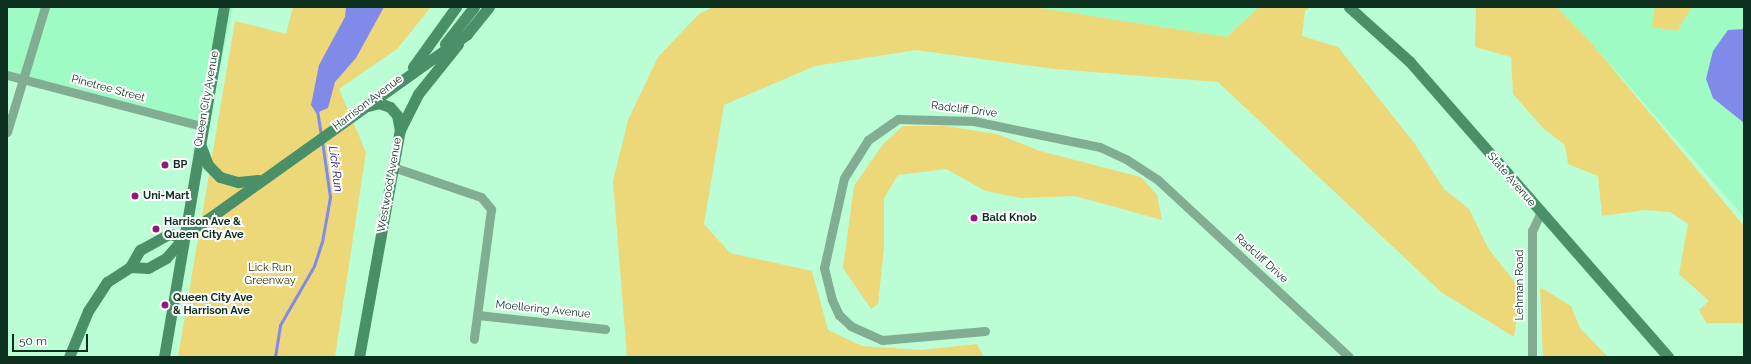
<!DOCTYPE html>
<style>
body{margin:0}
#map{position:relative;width:1751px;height:364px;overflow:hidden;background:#bbfdd4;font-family:Raleway,sans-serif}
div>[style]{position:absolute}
.built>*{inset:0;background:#9efbc4}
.green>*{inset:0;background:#ecd879}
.water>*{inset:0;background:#808ae8}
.stream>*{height:3px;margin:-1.5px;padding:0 1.5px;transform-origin:1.5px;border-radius:1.5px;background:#808ae8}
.minor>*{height:9px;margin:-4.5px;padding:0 4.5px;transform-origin:4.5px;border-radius:4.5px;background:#81ae92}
.secondary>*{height:11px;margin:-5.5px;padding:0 5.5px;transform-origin:5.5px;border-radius:5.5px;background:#498f67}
.dots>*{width:11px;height:11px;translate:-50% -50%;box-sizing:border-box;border:2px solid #fff;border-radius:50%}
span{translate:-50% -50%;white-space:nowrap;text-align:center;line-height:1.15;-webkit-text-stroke:4px #fff;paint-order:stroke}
.street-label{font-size:11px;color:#0c301d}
.poi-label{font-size:11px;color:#0c301d;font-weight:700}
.left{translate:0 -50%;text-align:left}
.park-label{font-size:11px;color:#3b3100}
.water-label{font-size:12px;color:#271886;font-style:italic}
.frame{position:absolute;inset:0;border:8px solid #0c301d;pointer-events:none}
.scale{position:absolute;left:12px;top:334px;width:76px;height:18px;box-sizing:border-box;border:2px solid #0c301d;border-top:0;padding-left:5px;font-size:12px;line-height:14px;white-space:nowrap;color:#0c301d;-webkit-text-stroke:3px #fff;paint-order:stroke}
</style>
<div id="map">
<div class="built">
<i style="clip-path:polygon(7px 7px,233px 7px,208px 124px,7px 71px)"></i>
<i style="clip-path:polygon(1034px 7px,1259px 7px,1227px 37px)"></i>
<i style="clip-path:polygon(1557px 7px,1744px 7px,1744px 217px,1594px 46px)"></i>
</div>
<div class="green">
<i style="clip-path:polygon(293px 7px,431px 7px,397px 49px,339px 89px,366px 152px,335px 357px,178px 357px,235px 21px,286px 34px)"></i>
<i style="clip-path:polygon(713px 7px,1034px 7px,1227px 37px,1259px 7px,1310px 7px,1305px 11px,1302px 36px,1338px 47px,1415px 144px,1444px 189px,1469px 209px,1488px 248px,1521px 290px,1514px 337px,1441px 292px,1218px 82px,1055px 69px,916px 50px,815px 66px,724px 105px,704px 224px,730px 253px,812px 271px,828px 330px,862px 346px,921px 350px,977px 344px,984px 357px,627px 357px,613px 181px,628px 120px,658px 57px,699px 14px)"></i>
<i style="clip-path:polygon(1476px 7px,1557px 7px,1594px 46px,1744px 226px,1744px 323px,1706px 323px,1699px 310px,1709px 301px,1679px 274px,1688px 224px,1670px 212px,1645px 210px,1602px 216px,1598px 176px,1568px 164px,1565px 145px,1544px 129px,1513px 94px,1511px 57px,1475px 47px)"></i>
<i style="clip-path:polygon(1655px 7px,1692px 7px,1677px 31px,1652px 27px)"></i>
<i style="clip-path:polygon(903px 126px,945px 126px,997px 134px,1040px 151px,1141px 177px,1157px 195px,1162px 220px,1075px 196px,1021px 198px,986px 191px,946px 169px,898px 175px,884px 198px,884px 248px,878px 304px,871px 309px,843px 268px,854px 186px,883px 144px)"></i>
<i style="clip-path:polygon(1540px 287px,1571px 306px,1580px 328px,1608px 357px,1543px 357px)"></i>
</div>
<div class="water">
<i style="clip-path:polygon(346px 7px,384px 7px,356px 58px,335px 82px,328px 108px,316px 113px,311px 105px,319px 65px,345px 17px)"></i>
<i style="clip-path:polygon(1744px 29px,1744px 123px,1713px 98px,1706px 79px,1713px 51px,1728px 30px)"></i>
</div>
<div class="stream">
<i style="left:317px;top:110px;width:25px;rotate:81deg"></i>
<i style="left:275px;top:357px;width:32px;rotate:-81deg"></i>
<i style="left:280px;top:325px;width:68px;rotate:-60deg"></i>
<i style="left:314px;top:266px;width:25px;rotate:-72deg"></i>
<i style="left:322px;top:242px;width:46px;rotate:-79.9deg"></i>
<i style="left:330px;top:197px;width:57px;rotate:-98.1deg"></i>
</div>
<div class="minor">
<i style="left:7px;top:75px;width:202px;rotate:14.7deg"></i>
<i style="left:7px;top:132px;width:131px;rotate:-73.1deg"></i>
<i style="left:393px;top:167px;width:93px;rotate:18.8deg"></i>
<i style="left:481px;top:197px;width:16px;rotate:50deg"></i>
<i style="left:491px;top:209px;width:131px;rotate:97.5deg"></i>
<i style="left:478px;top:315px;width:128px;rotate:6.3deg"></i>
<i style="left:985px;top:331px;width:103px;rotate:175deg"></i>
<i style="left:882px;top:340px;width:34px;rotate:-156deg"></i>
<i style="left:851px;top:326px;width:16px;rotate:-137deg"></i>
<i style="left:839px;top:315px;width:17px;rotate:-115deg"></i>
<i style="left:832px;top:300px;width:33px;rotate:-104deg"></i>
<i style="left:824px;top:268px;width:92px;rotate:-77.5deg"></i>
<i style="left:844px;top:178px;width:45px;rotate:-57.7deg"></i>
<i style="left:868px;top:140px;width:37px;rotate:-35deg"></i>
<i style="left:898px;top:119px;width:76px;rotate:1.5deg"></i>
<i style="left:974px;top:121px;width:129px;rotate:11.7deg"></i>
<i style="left:1100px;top:147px;width:29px;rotate:25deg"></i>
<i style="left:1126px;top:159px;width:38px;rotate:33deg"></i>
<i style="left:1158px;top:180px;width:260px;rotate:42.8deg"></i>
<i style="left:1532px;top:357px;width:126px;rotate:-90deg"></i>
<i style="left:1532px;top:231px;width:19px;rotate:-65deg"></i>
</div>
<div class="secondary">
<i style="left:1349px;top:7px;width:82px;rotate:42deg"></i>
<i style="left:1410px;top:62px;width:392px;rotate:48.8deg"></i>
<i style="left:445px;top:44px;width:47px;rotate:-51.9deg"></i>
<i style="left:413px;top:67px;width:74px;rotate:-54.4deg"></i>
<i style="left:368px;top:106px;width:11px;rotate:-15deg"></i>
<i style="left:379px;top:103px;width:12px;rotate:20deg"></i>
<i style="left:390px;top:107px;width:11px;rotate:49deg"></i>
<i style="left:397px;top:115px;width:15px;rotate:79deg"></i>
<i style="left:200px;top:144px;width:22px;rotate:69deg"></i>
<i style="left:208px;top:165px;width:17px;rotate:45deg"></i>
<i style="left:220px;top:177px;width:19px;rotate:16deg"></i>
<i style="left:238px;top:182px;width:20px;rotate:-6deg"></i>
<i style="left:130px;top:267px;width:18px;rotate:3deg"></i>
<i style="left:148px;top:268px;width:21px;rotate:-29deg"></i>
<i style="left:166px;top:258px;width:28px;rotate:-49deg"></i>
<i style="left:184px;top:237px;width:30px;rotate:-37deg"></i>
<i style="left:208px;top:219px;width:318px;rotate:-35.5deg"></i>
<i style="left:467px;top:34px;width:35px;rotate:-51deg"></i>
<i style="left:69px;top:357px;width:50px;rotate:-67.6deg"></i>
<i style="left:88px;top:311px;width:35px;rotate:-57deg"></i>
<i style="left:107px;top:282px;width:27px;rotate:-33deg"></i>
<i style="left:130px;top:267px;width:20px;rotate:-60deg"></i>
<i style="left:140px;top:250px;width:33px;rotate:-29deg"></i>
<i style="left:169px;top:234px;width:15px;rotate:11deg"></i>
<i style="left:164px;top:357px;width:355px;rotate:-80.3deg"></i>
<i style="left:359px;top:357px;width:231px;rotate:-79.8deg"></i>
<i style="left:400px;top:130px;width:40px;rotate:-63.4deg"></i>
<i style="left:418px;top:94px;width:64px;rotate:-51.3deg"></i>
</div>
<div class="dots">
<i style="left:165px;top:165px;background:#8f1a7a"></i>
<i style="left:135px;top:196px;background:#8f1a7a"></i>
<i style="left:974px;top:218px;background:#8f1a7a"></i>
<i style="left:156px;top:229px;background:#8f1a7a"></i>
<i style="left:165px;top:305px;background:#8f1a7a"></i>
</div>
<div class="street-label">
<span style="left:108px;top:89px;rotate:15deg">Pinetree Street</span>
<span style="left:207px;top:99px;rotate:-80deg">Queen City Avenue</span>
<span style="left:368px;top:103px;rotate:-37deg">Harrison Avenue</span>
<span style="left:964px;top:110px;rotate:7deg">Radcliff Drive</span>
<span style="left:1511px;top:180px;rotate:49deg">State Avenue</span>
<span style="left:390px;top:185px;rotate:-80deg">Westwood Avenue</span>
<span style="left:1261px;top:259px;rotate:42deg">Radcliff Drive</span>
<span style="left:1520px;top:285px;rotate:-90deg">Lehman Road</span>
<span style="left:543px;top:310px;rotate:6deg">Moellering Avenue</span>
</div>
<div class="poi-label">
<span class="left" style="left:173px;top:165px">BP</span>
<span class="left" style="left:143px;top:196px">Uni-Mart</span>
<span class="left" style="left:982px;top:218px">Bald Knob</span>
<span class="left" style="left:164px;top:229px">Harrison Ave &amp;<br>Queen City Ave</span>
<span class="left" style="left:173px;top:305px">Queen City Ave<br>&amp; Harrison Ave</span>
</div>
<div class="park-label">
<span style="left:270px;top:275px">Lick Run<br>Greenway</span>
</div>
<div class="water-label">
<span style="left:335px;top:169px;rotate:83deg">Lick Run</span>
</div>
<div class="frame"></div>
<div class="scale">50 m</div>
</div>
